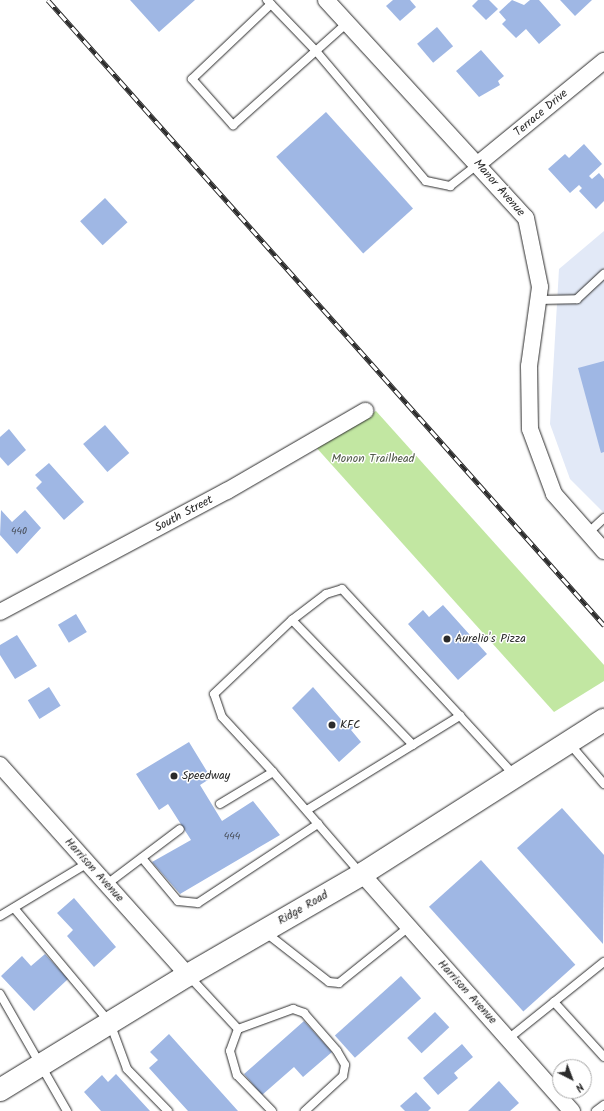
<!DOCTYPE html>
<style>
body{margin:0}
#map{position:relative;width:604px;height:1111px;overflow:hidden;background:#fff;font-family:Kalam,sans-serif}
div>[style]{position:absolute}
.built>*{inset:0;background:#e2e9f7}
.green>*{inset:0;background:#c2e7a2}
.building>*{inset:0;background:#9fb7e4;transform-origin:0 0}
.roads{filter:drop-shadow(0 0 1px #2b2b2b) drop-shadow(0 0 1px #2b2b2b)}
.lane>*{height:8px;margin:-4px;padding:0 4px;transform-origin:4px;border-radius:4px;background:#fff}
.street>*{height:16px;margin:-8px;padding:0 8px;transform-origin:8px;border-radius:8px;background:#fff}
.primary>*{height:22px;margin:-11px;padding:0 11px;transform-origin:11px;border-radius:11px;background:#fff}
.rail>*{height:4.5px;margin-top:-2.25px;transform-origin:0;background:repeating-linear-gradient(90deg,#fff 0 9px,#2b2b2b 0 18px);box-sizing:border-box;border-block:1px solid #2b2b2b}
.dots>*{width:11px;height:11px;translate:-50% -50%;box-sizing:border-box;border:2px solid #fff;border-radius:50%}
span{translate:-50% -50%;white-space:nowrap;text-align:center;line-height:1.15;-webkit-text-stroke:3px #fff;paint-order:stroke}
.number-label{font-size:10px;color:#484e59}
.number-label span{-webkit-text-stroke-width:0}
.street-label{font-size:12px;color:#2b2b2b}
.park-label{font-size:12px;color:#515a49}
.poi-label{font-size:12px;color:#2b2b2b}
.left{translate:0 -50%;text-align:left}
.north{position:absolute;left:552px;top:1059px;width:40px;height:40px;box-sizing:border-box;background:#fff;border:1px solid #aaa;border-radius:50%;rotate:138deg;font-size:11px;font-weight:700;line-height:16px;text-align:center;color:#2b2b2b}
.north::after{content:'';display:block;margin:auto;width:14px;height:18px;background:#2b2b2b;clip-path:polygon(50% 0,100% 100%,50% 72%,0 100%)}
</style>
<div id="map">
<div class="built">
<i style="clip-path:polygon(604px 231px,604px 513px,570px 479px,550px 424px,559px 269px)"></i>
</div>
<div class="green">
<i style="clip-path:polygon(376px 411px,604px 665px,604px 681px,554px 712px,314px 445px)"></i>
</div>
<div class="building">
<i style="clip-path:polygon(130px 0,195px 0,159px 32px)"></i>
<i style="clip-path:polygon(393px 0,410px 0,416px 7px,400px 21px,386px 6px)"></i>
<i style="clip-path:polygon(478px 0,489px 0,498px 9px,486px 20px,472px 6px)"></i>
<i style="clip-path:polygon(512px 0,524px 5px,530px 0,539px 0,561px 25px,539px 44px,526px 29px,516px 38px,502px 24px,506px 20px,499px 12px)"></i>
<i style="clip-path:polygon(560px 0,592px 0,575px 16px)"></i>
<i style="left:437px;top:27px;width:25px;height:26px;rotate:50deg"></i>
<i style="clip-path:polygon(481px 50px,504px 76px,498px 81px,500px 85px,479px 97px,456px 71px)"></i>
<i style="left:326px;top:112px;width:130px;height:67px;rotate:48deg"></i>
<i style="clip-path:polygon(584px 144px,602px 164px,589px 176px,592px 179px,599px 173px,604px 179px,604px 201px,596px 209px,579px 191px,582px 188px,579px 185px,570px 193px,548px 169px,565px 154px,569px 158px)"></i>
<i style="left:105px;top:198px;width:33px;height:34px;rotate:47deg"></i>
<i style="clip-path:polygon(604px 361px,604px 452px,601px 453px,578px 368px)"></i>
<i style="left:105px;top:425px;width:37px;height:29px;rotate:49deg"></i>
<i style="clip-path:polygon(9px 429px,26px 450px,8px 466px,0 457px,0 437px)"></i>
<i style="clip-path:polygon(49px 463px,84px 502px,64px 520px,36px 488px,42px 482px,35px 475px)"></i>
<i style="clip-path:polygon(1px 510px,12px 522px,25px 510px,41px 528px,17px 554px,0 535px)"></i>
<i style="clip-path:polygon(443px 605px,487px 654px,458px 680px,408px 624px,423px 610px,429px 617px)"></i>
<i style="left:76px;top:614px;width:21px;height:21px;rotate:59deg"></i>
<i style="clip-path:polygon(17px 635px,37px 666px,15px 679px,0 655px,0 645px)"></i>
<i style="left:49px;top:687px;width:22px;height:25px;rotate:58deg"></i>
<i style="clip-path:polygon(313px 687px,346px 725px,352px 720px,357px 725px,351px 730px,361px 742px,339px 762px,292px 708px)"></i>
<i style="clip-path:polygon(189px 742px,211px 778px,200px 785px,222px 821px,253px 801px,280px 835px,180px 894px,152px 862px,191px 840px,168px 804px,159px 810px,136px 774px)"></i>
<i style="clip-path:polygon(562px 808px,604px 855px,603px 944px,517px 848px)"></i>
<i style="left:481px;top:860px;width:141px;height:70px;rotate:48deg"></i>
<i style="clip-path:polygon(74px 898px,116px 947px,94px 967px,67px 936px,73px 930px,57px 913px)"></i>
<i style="clip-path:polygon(45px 954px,68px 979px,34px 1011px,1px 976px,22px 956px,31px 966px)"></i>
<i style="left:401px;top:976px;width:30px;height:89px;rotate:48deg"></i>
<i style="left:435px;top:1012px;width:21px;height:38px;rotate:47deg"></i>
<i style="clip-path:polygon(304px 1021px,332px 1052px,303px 1077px,294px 1067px,262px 1095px,244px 1074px)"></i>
<i style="clip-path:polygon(169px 1034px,238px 1111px,188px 1111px,149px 1068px,158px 1060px,150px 1052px)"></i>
<i style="clip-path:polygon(462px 1044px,473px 1057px,454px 1073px,458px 1078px,438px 1095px,423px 1078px)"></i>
<i style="clip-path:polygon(116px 1074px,150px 1111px,101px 1111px,84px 1092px,102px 1075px,108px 1082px)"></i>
<i style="clip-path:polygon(499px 1081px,519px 1103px,510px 1111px,468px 1111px)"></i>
<i style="clip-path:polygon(416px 1092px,431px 1108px,428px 1111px,405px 1111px,400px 1106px)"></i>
</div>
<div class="roads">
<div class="lane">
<i style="left:267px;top:0;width:71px;rotate:46.1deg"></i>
<i style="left:316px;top:51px;width:170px;rotate:49.8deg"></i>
<i style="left:426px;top:181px;width:25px;rotate:12deg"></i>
<i style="left:450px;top:186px;width:36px;rotate:-38deg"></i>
<i style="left:271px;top:4px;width:109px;rotate:136.5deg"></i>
<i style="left:192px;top:79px;width:62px;rotate:48.3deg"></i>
<i style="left:233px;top:125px;width:153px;rotate:-41.8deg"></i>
<i style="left:538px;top:300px;width:39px;rotate:-1deg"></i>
<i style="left:577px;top:299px;width:37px;rotate:-43deg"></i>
<i style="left:588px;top:533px;width:22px;rotate:-43deg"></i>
<i style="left:292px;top:620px;width:43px;rotate:-37.4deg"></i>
<i style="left:326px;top:594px;width:17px;rotate:-17deg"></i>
<i style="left:342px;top:589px;width:173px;rotate:47.1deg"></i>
<i style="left:569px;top:743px;width:54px;rotate:49.5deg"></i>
<i style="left:273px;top:772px;width:75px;rotate:-132.8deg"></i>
<i style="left:222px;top:717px;width:24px;rotate:-109deg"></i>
<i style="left:214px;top:694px;width:108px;rotate:-43.5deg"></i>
<i style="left:292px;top:620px;width:174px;rotate:45.9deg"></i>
<i style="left:220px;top:804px;width:62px;rotate:-31.1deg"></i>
<i style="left:273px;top:772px;width:135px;rotate:49.2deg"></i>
<i style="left:307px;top:810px;width:180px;rotate:-31.6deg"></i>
<i style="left:460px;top:716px;width:81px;rotate:47.5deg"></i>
<i style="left:142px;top:858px;width:56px;rotate:50.1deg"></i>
<i style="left:178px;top:901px;width:20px;rotate:6deg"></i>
<i style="left:198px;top:903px;width:144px;rotate:-33.4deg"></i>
<i style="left:107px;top:884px;width:91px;rotate:-37deg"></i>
<i style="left:14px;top:908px;width:150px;rotate:50.1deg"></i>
<i style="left:110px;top:1023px;width:49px;rotate:69.7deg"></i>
<i style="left:127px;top:1069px;width:59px;rotate:45.7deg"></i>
<i style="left:0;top:916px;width:103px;rotate:-31.1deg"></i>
<i style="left:265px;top:932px;width:81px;rotate:38deg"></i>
<i style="left:329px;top:982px;width:10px;rotate:6deg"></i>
<i style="left:339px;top:983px;width:90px;rotate:-38.7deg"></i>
<i style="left:188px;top:975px;width:74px;rotate:47.2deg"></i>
<i style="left:0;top:994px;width:135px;rotate:60.2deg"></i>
<i style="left:554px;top:1002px;width:64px;rotate:-38.7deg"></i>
<i style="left:238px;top:1029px;width:59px;rotate:-20deg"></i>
<i style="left:293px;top:1009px;width:12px;rotate:20deg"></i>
<i style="left:304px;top:1013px;width:50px;rotate:49deg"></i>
<i style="left:337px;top:1051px;width:16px;rotate:60deg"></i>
<i style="left:345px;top:1065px;width:11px;rotate:100deg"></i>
<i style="left:343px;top:1076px;width:52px;rotate:137.4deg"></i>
<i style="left:238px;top:1029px;width:23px;rotate:110deg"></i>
<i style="left:230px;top:1051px;width:25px;rotate:74deg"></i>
<i style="left:237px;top:1075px;width:50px;rotate:45.8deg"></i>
<i style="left:508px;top:1039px;width:59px;rotate:-38.8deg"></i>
<i style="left:554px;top:1002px;width:74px;rotate:47.7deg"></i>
<i style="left:596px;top:1111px;width:10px;rotate:-37deg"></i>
</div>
<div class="street">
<i style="left:326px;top:0;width:296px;rotate:47.5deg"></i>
<i style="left:526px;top:218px;width:70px;rotate:78.5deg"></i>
<i style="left:540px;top:287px;width:80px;rotate:97.9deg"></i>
<i style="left:529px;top:366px;width:63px;rotate:89.1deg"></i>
<i style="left:530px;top:429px;width:69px;rotate:69.7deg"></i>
<i style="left:554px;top:494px;width:76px;rotate:48.7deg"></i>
<i style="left:478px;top:164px;width:163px;rotate:-39.3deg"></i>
<i style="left:0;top:612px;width:257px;rotate:-28.1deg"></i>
<i style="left:227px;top:491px;width:160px;rotate:-30.1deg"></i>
<i style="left:0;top:765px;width:282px;rotate:48.2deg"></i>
<i style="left:362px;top:874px;width:317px;rotate:48.5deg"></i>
</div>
<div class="primary">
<i style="left:0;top:1090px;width:220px;rotate:-31.5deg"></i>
<i style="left:188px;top:975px;width:201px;rotate:-30.1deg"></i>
<i style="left:362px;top:874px;width:287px;rotate:-32.5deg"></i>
</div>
</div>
<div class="rail">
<i style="left:48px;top:0;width:837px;rotate:48.34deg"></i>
</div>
<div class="dots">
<i style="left:447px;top:639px;background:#2b2b2b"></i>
<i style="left:332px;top:725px;background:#2b2b2b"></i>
<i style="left:174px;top:776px;background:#2b2b2b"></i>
</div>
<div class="number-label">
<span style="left:19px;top:532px">440</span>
<span style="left:232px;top:837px">444</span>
</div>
<div class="street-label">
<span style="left:541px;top:113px;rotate:-40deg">Terrace Drive</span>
<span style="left:499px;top:188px;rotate:49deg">Manor Avenue</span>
<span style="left:184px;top:514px;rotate:-28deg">South Street</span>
<span style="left:94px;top:870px;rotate:48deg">Harrison Avenue</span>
<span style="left:303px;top:908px;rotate:-30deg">Ridge Road</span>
<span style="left:467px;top:992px;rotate:48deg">Harrison Avenue</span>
</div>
<div class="park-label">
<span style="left:373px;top:459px">Monon Trailhead</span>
</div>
<div class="poi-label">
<span class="left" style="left:455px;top:639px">Aurelio's Pizza</span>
<span class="left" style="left:340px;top:725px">KFC</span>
<span class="left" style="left:182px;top:776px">Speedway</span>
</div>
<div class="north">N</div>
</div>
